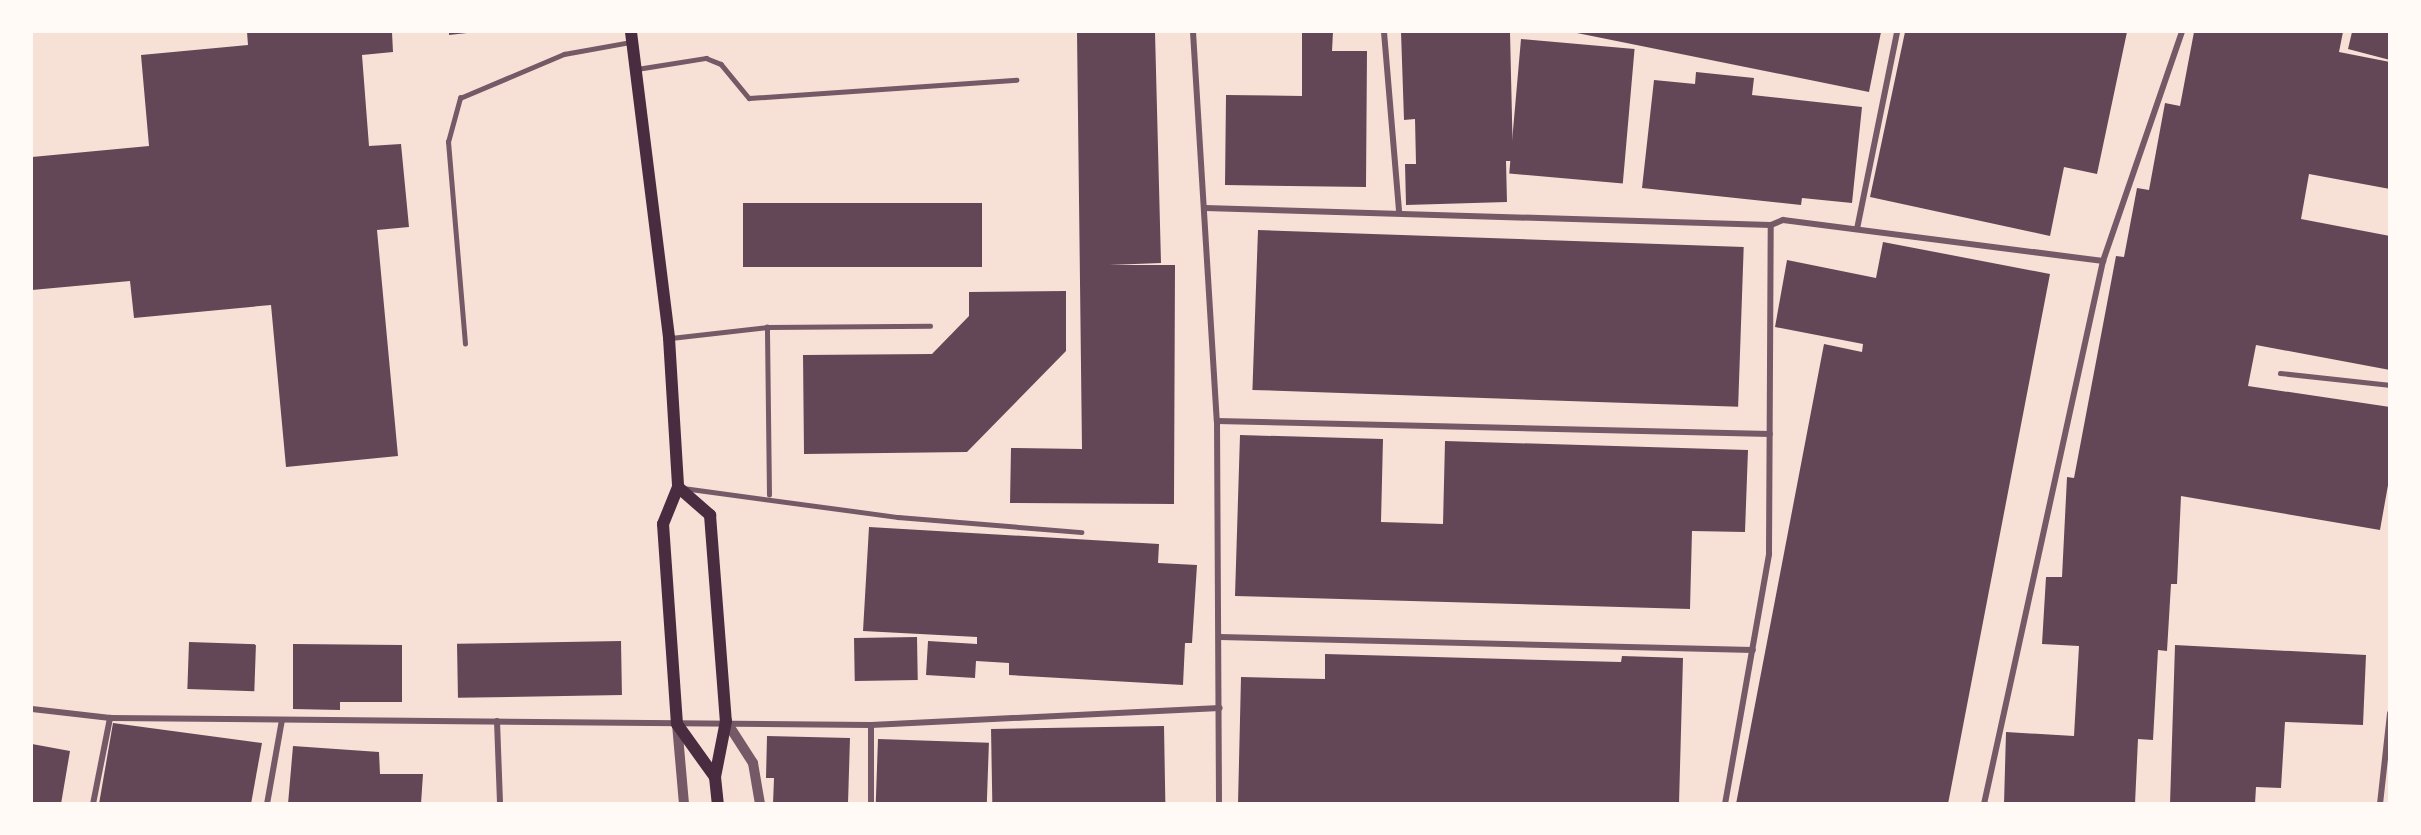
<!DOCTYPE html>
<style>
body{margin:0}
#map{position:relative;width:2421px;height:835px;overflow:hidden;background:#f7e1d7;font-family:"Exo 2",sans-serif}
div>[style]{position:absolute}
.building>*{inset:0;background:#644757;transform-origin:0 0}
.service>*{height:4.5px;margin:-2.25px;padding:0 2.25px;transform-origin:2.25px;border-radius:2.25px;background:#755966}
.minor>*{height:6px;margin:-3px;padding:0 3px;transform-origin:3px;border-radius:3px;background:#755966}
.tertiary>*{height:10px;margin:-5px;padding:0 5px;transform-origin:5px;border-radius:5px;background:#755966}
.secondary>*{height:12px;margin:-6px;padding:0 6px;transform-origin:6px;border-radius:6px;background:#4a2c40}
span{translate:-50% -50%;white-space:nowrap;text-align:center;line-height:1.15;-webkit-text-stroke:6px #fffaf5;paint-order:stroke}
.frame{position:absolute;inset:0;border:33px solid #fffaf5;pointer-events:none}
</style>
<div id="map">
<div class="building">
<i style="clip-path:polygon(247px 32px,392px 32px,393px 52px,362px 55px,369px 146px,401px 144px,409px 227px,377px 230px,398px 456px,286px 467px,271px 305px,134px 318px,130px 281px,32px 290px,32px 157px,149px 146px,141px 55px,248px 45px)"></i>
<i style="clip-path:polygon(449px 32px,467px 32px,467px 33px,449px 35px)"></i>
<i style="clip-path:polygon(1077px 32px,1155px 32px,1161px 263px,1109px 265px,1175px 265px,1174px 504px,1010px 503px,1011px 448px,1082px 449px)"></i>
<i style="clip-path:polygon(1302px 32px,1333px 32px,1332px 51px,1367px 51px,1366px 187px,1225px 185px,1226px 95px,1302px 96px)"></i>
<i style="clip-path:polygon(1401px 32px,1510px 32px,1513px 161px,1506px 161px,1507px 202px,1406px 205px,1405px 164px,1416px 164px,1415px 119px,1404px 120px)"></i>
<i style="clip-path:polygon(1572px 32px,1881px 32px,1869px 92px)"></i>
<i style="clip-path:polygon(1905px 32px,2127px 32px,2097px 174px,2064px 167px,2050px 236px,1870px 197px)"></i>
<i style="clip-path:polygon(2194px 32px,2343px 32px,2339px 52px,2390px 62px,2390px 189px,2309px 174px,2301px 219px,2390px 236px,2390px 370px,2256px 345px,2248px 386px,2390px 407px,2390px 474px,2380px 530px,2181px 496px,2177px 584px,2171px 584px,2167px 651px,2158px 650px,2153px 740px,2138px 739px,2135px 804px,2004px 804px,2006px 732px,2074px 736px,2079px 646px,2042px 644px,2046px 577px,2062px 577px,2067px 477px,2074px 478px,2116px 256px,2124px 257px,2137px 188px,2149px 190px,2165px 103px,2180px 106px)"></i>
<i style="clip-path:polygon(2352px 32px,2390px 32px,2390px 60px,2348px 49px)"></i>
<i style="left:1521px;top:39px;width:114px;height:135px;rotate:5deg"></i>
<i style="clip-path:polygon(1696px 72px,1754px 78px,1752px 95px,1862px 107px,1852px 203px,1802px 198px,1801px 205px,1642px 188px,1654px 80px,1695px 84px)"></i>
<i style="left:743px;top:203px;width:239px;height:64px"></i>
<i style="left:1258px;top:230px;width:486px;height:160px;rotate:2deg"></i>
<i style="clip-path:polygon(1883px 242px,2050px 274px,1948px 804px,1736px 804px,1824px 344px,1862px 352px,1863px 344px,1775px 327px,1787px 260px,1876px 278px)"></i>
<i style="clip-path:polygon(1066px 291px,1066px 351px,967px 452px,804px 454px,803px 355px,932px 354px,969px 316px,969px 292px)"></i>
<i style="clip-path:polygon(1240px 435px,1383px 439px,1381px 522px,1443px 524px,1445px 441px,1748px 450px,1745px 532px,1692px 531px,1690px 609px,1235px 596px)"></i>
<i style="clip-path:polygon(869px 527px,1159px 544px,1158px 563px,1197px 565px,1192px 643px,1185px 643px,1183px 685px,1009px 675px,1009px 663px,976px 661px,975px 678px,926px 675px,928px 641px,977px 644px,977px 637px,863px 631px)"></i>
<i style="left:917px;top:637px;width:43px;height:63px;rotate:89deg"></i>
<i style="left:621px;top:641px;width:54px;height:164px;rotate:89deg"></i>
<i style="left:189px;top:642px;width:67px;height:47px;rotate:2deg"></i>
<i style="clip-path:polygon(293px 644px,402px 645px,402px 702px,340px 702px,340px 710px,293px 709px)"></i>
<i style="clip-path:polygon(2175px 645px,2366px 655px,2363px 725px,2285px 722px,2281px 788px,2256px 787px,2255px 804px,2170px 804px)"></i>
<i style="clip-path:polygon(1325px 654px,1621px 662px,1622px 656px,1683px 658px,1679px 804px,1238px 804px,1241px 677px,1325px 679px)"></i>
<i style="clip-path:polygon(113px 723px,262px 743px,251px 804px,99px 804px)"></i>
<i style="left:1164px;top:726px;width:78px;height:173px;rotate:89deg"></i>
<i style="clip-path:polygon(767px 736px,850px 738px,848px 804px,773px 804px,774px 778px,766px 778px)"></i>
<i style="left:878px;top:739px;width:111px;height:65px;rotate:2deg"></i>
<i style="clip-path:polygon(32px 744px,70px 751px,61px 804px,32px 804px)"></i>
<i style="clip-path:polygon(293px 746px,379px 752px,380px 774px,423px 774px,421px 804px,288px 804px)"></i>
</div>
<div class="service">
<i style="left:637px;top:69px;width:70px;rotate:-9.1deg"></i>
<i style="left:706px;top:58px;width:16px;rotate:22deg"></i>
<i style="left:721px;top:64px;width:44px;rotate:50.5deg"></i>
<i style="left:749px;top:98px;width:268px;rotate:-3.9deg"></i>
<i style="left:671px;top:338px;width:97px;rotate:-6.5deg"></i>
<i style="left:465px;top:344px;width:203px;rotate:-94.8deg"></i>
<i style="left:448px;top:142px;width:46px;rotate:-74.7deg"></i>
<i style="left:460px;top:98px;width:113px;rotate:-22.9deg"></i>
<i style="left:564px;top:54px;width:68px;rotate:-10.2deg"></i>
<i style="left:2280px;top:373px;width:111px;rotate:6.2deg"></i>
<i style="left:683px;top:488px;width:217px;rotate:7.7deg"></i>
<i style="left:898px;top:517px;width:184px;rotate:4.7deg"></i>
<i style="left:769px;top:495px;width:168px;rotate:-90.7deg"></i>
<i style="left:767px;top:327px;width:163px;rotate:-0.4deg"></i>
</div>
<div class="minor">
<i style="left:1193px;top:32px;width:390px;rotate:86.5deg"></i>
<i style="left:1217px;top:421px;width:383px;rotate:89.7deg"></i>
<i style="left:1384px;top:32px;width:181px;rotate:85.2deg"></i>
<i style="left:1205px;top:208px;width:566px;rotate:1.72deg"></i>
<i style="left:1771px;top:225px;width:13px;rotate:-23deg"></i>
<i style="left:1783px;top:220px;width:323px;rotate:7.3deg"></i>
<i style="left:1857px;top:229px;width:201px;rotate:-78.5deg"></i>
<i style="left:1217px;top:421px;width:553px;rotate:1.35deg"></i>
<i style="left:1220px;top:637px;width:533px;rotate:1.4deg"></i>
<i style="left:32px;top:709px;width:79px;rotate:6.6deg"></i>
<i style="left:110px;top:718px;width:761px;rotate:0.53deg"></i>
<i style="left:871px;top:725px;width:349px;rotate:-2.8deg"></i>
<i style="left:497px;top:721px;width:83px;rotate:87.9deg"></i>
<i style="left:93px;top:804px;width:88px;rotate:-78.8deg"></i>
<i style="left:267px;top:804px;width:85px;rotate:-79.9deg"></i>
<i style="left:871px;top:804px;width:79px;rotate:-90deg"></i>
<i style="left:1725px;top:804px;width:254px;rotate:-80deg"></i>
<i style="left:1769px;top:554px;width:329px;rotate:-89.7deg"></i>
<i style="left:1984px;top:804px;width:556px;rotate:-77.64deg"></i>
<i style="left:2103px;top:261px;width:242px;rotate:-71deg"></i>
<i style="left:2380px;top:804px;width:91px;rotate:-83.7deg"></i>
</div>
<div class="tertiary">
<i style="left:726px;top:721px;width:50px;rotate:57.3deg"></i>
<i style="left:753px;top:763px;width:42px;rotate:80.3deg"></i>
<i style="left:677px;top:724px;width:80px;rotate:85deg"></i>
</div>
<div class="secondary">
<i style="left:631px;top:32px;width:308px;rotate:82.9deg"></i>
<i style="left:669px;top:338px;width:149px;rotate:86.5deg"></i>
<i style="left:678px;top:487px;width:40px;rotate:112deg"></i>
<i style="left:663px;top:524px;width:200px;rotate:86deg"></i>
<i style="left:677px;top:724px;width:65px;rotate:54.4deg"></i>
<i style="left:678px;top:487px;width:43px;rotate:41.2deg"></i>
<i style="left:710px;top:515px;width:207px;rotate:85.6deg"></i>
<i style="left:726px;top:721px;width:57px;rotate:101.1deg"></i>
<i style="left:715px;top:777px;width:27px;rotate:84deg"></i>
</div>
<div class="frame"></div>
</div>
